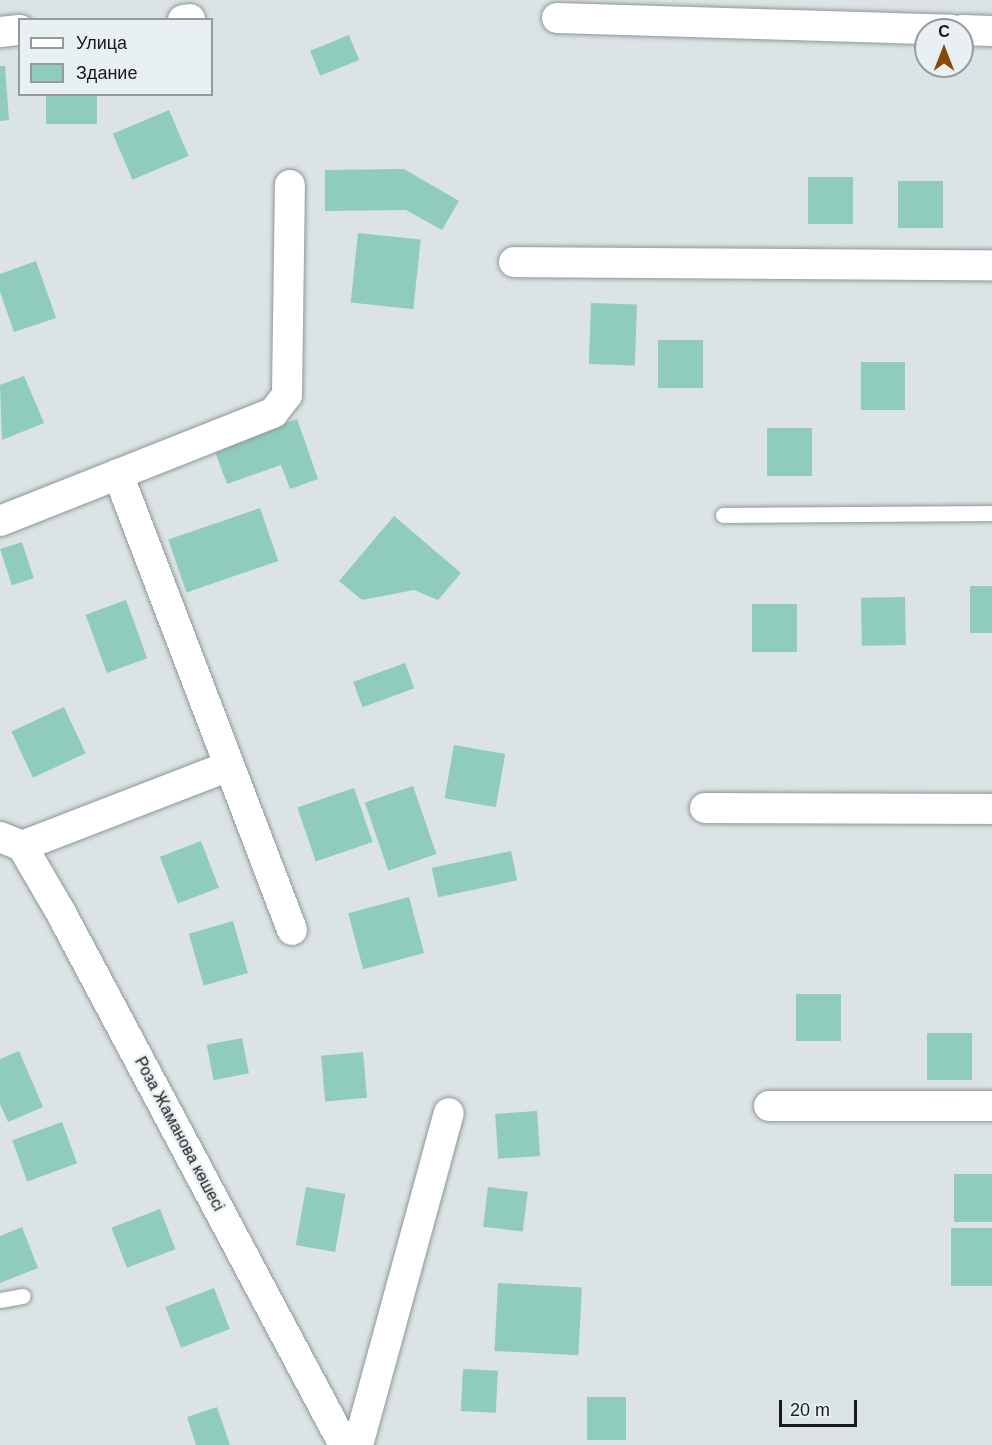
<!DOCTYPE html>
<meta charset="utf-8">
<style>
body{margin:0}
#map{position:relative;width:992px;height:1445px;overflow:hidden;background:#dbe3e4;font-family:Helvetica,sans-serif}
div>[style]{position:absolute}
.building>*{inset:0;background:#90ccbe;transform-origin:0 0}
.roads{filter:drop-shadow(0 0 2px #8f9798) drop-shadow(0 0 2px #8f9798)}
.service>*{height:15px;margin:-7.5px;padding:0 7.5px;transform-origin:7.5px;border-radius:7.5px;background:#fff}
.minor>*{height:30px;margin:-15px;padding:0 15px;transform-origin:15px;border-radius:15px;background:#fff}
span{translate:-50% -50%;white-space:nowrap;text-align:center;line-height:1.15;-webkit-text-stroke:4.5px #e8f0f1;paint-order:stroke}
.street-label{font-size:16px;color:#181b1c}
.legend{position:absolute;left:18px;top:18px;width:195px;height:78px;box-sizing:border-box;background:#e8f0f1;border:2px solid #959b9c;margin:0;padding:8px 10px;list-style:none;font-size:18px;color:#181b1c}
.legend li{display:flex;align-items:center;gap:12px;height:30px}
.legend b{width:30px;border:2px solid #959b9c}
.north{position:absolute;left:914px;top:18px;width:60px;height:60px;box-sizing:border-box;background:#e8f0f1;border:2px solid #959b9c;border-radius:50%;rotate:0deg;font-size:16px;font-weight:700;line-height:24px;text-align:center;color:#181b1c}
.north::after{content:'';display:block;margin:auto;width:21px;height:27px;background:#874a09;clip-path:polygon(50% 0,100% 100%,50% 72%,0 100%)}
.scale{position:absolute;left:779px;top:1400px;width:78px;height:27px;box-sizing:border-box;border:3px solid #181b1c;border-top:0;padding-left:8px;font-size:18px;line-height:21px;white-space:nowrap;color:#181b1c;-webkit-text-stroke:4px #e8f0f1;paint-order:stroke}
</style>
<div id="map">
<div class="building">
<i style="left:349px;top:35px;width:27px;height:42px;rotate:68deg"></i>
<i style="clip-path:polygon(0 66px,5px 66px,9px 120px,0 121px)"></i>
<i style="left:46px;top:94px;width:51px;height:30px"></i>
<i style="left:169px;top:110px;width:50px;height:61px;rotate:67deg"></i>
<i style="clip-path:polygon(404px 169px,459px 201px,442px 230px,406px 210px,325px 211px,325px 170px)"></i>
<i style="left:853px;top:177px;width:47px;height:45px;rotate:90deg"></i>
<i style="left:898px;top:181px;width:45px;height:47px"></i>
<i style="left:358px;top:233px;width:63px;height:70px;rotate:6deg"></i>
<i style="clip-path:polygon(36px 261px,56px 318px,14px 332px,0 292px,0 274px)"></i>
<i style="left:591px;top:303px;width:46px;height:61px;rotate:2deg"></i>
<i style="left:658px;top:340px;width:45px;height:48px"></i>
<i style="left:861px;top:362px;width:44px;height:48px"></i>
<i style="clip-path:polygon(24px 376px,44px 423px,2px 440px,0 385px)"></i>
<i style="clip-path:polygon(297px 419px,318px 479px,290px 489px,281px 465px,227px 484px,214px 449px)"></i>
<i style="left:767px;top:428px;width:45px;height:48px"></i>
<i style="left:260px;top:508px;width:56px;height:97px;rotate:71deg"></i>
<i style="clip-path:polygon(394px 516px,461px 573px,438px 600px,414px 590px,362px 600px,339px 581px)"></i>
<i style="left:22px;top:542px;width:38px;height:23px;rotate:72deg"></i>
<i style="left:970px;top:586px;width:22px;height:47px"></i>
<i style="left:905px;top:597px;width:48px;height:44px;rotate:89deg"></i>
<i style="left:126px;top:600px;width:62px;height:43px;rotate:70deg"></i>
<i style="left:797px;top:604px;width:48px;height:45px;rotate:90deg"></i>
<i style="left:405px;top:663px;width:27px;height:55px;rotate:70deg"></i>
<i style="left:64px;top:707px;width:51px;height:58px;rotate:65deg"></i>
<i style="left:454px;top:745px;width:52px;height:54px;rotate:10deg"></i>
<i style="left:413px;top:786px;width:72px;height:51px;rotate:71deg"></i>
<i style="left:354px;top:788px;width:57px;height:60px;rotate:71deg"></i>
<i style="left:201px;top:841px;width:50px;height:44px;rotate:69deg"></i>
<i style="left:511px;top:851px;width:30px;height:81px;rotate:78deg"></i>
<i style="left:409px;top:897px;width:58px;height:63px;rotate:75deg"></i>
<i style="left:233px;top:921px;width:54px;height:46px;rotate:74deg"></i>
<i style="left:841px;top:994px;width:47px;height:45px;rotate:90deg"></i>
<i style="left:972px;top:1033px;width:47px;height:45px;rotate:90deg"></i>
<i style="left:242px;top:1038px;width:36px;height:36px;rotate:79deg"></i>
<i style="clip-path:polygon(19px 1051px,43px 1107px,8px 1122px,0 1104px,0 1059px)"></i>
<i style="left:363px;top:1052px;width:46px;height:42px;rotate:85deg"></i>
<i style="left:537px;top:1111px;width:45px;height:42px;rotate:86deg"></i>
<i style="left:62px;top:1122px;width:44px;height:53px;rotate:70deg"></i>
<i style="left:954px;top:1174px;width:38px;height:48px"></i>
<i style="left:306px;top:1187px;width:40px;height:59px;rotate:10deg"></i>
<i style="left:488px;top:1187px;width:40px;height:40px;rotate:7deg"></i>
<i style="left:160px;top:1209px;width:43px;height:52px;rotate:69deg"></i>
<i style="clip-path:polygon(22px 1227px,38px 1268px,0 1283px,0 1236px)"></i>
<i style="left:992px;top:1228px;width:58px;height:41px;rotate:90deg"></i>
<i style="left:498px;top:1283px;width:84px;height:68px;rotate:3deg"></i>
<i style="left:214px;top:1288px;width:44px;height:52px;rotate:69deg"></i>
<i style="left:463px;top:1369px;width:35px;height:42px;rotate:3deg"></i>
<i style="left:587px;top:1397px;width:39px;height:43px"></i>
<i style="clip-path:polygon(217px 1407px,230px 1445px,196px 1445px,187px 1417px)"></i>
</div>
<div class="roads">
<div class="service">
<i style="left:723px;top:515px;width:269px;rotate:-0.4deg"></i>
<i style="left:0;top:1300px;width:23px;rotate:-10deg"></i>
</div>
<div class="minor">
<i style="left:557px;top:18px;width:394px;rotate:1.7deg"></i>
<i style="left:183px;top:20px;width:7px;rotate:-8deg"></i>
<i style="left:962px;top:30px;width:30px;rotate:2deg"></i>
<i style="left:0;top:32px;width:20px;rotate:-6deg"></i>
<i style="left:514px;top:262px;width:478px;rotate:0.4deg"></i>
<i style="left:118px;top:474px;width:488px;rotate:69.1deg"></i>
<i style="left:0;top:521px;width:294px;rotate:-21.6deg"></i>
<i style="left:273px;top:413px;width:23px;rotate:-52deg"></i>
<i style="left:287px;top:395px;width:210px;rotate:-89.2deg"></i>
<i style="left:705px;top:808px;width:287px;rotate:0.2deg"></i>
<i style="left:0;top:837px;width:24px;rotate:22deg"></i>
<i style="left:22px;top:846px;width:75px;rotate:59.7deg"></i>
<i style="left:60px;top:911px;width:605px;rotate:61.99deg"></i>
<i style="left:22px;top:846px;width:222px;rotate:-21.1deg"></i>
<i style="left:769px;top:1106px;width:223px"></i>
<i style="left:358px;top:1445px;width:344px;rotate:-74.7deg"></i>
</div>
</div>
<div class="street-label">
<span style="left:179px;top:1134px;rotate:62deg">Роза Жаманова көшесі</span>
</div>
<ul class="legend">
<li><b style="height:8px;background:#fff"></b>Улица</li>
<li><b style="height:16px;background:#90ccbe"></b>Здание</li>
</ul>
<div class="north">С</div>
<div class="scale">20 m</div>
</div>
